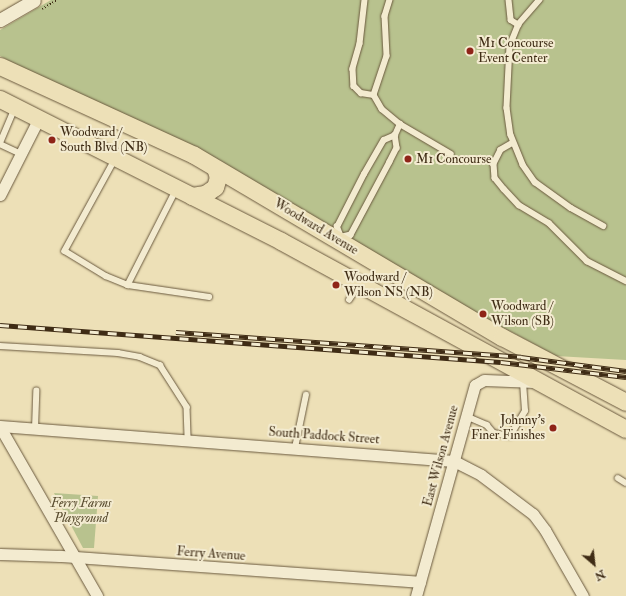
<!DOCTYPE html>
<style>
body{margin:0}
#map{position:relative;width:626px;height:596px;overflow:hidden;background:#ede0b7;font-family:"IM FELL Double Pica",serif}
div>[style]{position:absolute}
.green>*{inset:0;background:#b8c28e}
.path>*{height:1.5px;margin-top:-0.75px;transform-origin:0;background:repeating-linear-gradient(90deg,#3f2c15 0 1px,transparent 0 3px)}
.roads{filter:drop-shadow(0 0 1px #6a593e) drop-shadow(0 0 1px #6a593e)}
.service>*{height:5.5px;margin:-2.75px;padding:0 2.75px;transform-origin:2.75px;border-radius:2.75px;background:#f3ebd0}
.minor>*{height:11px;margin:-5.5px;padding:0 5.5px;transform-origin:5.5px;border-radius:5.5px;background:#f3ebd0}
.tertiary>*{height:13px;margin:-6.5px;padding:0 6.5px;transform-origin:6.5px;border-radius:6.5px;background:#f3ebd0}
.primary>*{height:17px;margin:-8.5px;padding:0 8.5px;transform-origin:8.5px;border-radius:8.5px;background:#ede0b7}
.rail>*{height:4.5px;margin-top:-2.25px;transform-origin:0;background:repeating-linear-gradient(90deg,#f3ebd0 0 9px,#3f2c15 0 18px);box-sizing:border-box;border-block:1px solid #3f2c15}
.dots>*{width:11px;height:11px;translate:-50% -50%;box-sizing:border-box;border:2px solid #f3ebd0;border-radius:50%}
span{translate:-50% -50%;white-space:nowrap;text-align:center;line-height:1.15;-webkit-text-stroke:4px #f3ebd0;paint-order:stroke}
.poi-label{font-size:13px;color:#3f2c15}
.left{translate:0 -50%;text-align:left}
.right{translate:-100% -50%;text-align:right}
.street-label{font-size:13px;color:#3f2c15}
.park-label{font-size:13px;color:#574a2d;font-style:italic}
.north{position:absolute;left:574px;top:544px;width:40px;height:40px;-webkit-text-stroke:3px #f3ebd0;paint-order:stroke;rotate:152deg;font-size:11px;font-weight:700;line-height:16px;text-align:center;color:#3f2c15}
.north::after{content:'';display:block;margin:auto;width:14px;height:18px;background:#3f2c15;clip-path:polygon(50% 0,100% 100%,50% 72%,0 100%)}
</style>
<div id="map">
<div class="green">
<i style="clip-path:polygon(51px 0,626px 0,626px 360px,556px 356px,0 56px,0 30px)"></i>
<i style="clip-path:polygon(54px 493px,98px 496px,94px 548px,83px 548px)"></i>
</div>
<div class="path">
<i style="left:42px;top:9px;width:17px;rotate:-31deg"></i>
</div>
<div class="roads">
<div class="service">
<i style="left:365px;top:0;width:44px;rotate:96.5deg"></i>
<i style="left:360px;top:44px;width:26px;rotate:106deg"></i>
<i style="left:353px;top:69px;width:17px;rotate:87deg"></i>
<i style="left:354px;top:86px;width:10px;rotate:45deg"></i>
<i style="left:361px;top:93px;width:13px;rotate:9deg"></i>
<i style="left:390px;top:0;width:17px;rotate:107deg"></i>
<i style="left:385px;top:16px;width:40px;rotate:87.1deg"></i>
<i style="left:387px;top:56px;width:41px;rotate:108.4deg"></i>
<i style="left:374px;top:95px;width:16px;rotate:60deg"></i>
<i style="left:382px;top:109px;width:23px;rotate:40deg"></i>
<i style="left:509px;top:0;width:20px;rotate:84deg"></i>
<i style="left:511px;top:20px;width:9px;rotate:32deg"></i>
<i style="left:540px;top:0;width:32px;rotate:131deg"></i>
<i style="left:519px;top:24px;width:24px;rotate:112deg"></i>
<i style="left:510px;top:46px;width:62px;rotate:92.8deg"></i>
<i style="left:507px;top:108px;width:27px;rotate:82deg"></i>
<i style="left:511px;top:135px;width:32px;rotate:68deg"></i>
<i style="left:523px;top:165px;width:21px;rotate:55deg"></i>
<i style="left:535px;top:182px;width:44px;rotate:35.8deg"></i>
<i style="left:571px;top:208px;width:37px;rotate:29deg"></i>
<i style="left:395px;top:135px;width:12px;rotate:-66deg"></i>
<i style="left:400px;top:124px;width:59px;rotate:30.5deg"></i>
<i style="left:0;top:143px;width:38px;rotate:-67deg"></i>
<i style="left:513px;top:143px;width:14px;rotate:150deg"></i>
<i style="left:501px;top:150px;width:16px;rotate:117deg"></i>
<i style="left:494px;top:164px;width:14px;rotate:86deg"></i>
<i style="left:495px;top:178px;width:14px;rotate:51deg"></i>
<i style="left:504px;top:189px;width:22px;rotate:47deg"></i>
<i style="left:519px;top:205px;width:35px;rotate:31deg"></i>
<i style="left:549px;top:223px;width:54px;rotate:45deg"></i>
<i style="left:587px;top:261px;width:44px;rotate:27.1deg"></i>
<i style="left:0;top:144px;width:23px;rotate:25deg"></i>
<i style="left:115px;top:160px;width:104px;rotate:118.8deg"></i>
<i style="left:65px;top:251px;width:48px;rotate:31.4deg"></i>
<i style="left:106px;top:276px;width:24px;rotate:22deg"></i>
<i style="left:177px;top:189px;width:108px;rotate:117deg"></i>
<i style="left:128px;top:285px;width:82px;rotate:8.4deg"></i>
<i style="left:340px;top:235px;width:9px;rotate:-111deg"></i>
<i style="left:337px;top:227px;width:59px;rotate:-63deg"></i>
<i style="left:364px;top:174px;width:39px;rotate:-60deg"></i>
<i style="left:384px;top:140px;width:12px;rotate:-24deg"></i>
<i style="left:395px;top:135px;width:13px;rotate:81deg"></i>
<i style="left:397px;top:148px;width:16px;rotate:117deg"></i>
<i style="left:390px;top:162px;width:83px;rotate:118.1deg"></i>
<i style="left:351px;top:235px;width:9px;rotate:167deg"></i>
<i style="left:349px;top:300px;width:17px;rotate:-57deg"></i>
<i style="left:0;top:346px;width:118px;rotate:3.4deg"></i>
<i style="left:118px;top:353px;width:22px;rotate:10deg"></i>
<i style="left:140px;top:357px;width:22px;rotate:22deg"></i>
<i style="left:160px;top:365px;width:50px;rotate:57.3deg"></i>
<i style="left:187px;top:407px;width:33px;rotate:88deg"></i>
<i style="left:466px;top:416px;width:23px;rotate:23deg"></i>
<i style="left:487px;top:425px;width:11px;rotate:49deg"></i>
<i style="left:494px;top:433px;width:16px;rotate:11deg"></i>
<i style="left:510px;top:436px;width:29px;rotate:-59deg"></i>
<i style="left:525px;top:411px;width:29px;rotate:-94deg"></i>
<i style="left:35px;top:429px;width:38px;rotate:-88deg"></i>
<i style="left:295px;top:448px;width:54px;rotate:-78.3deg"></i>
<i style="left:618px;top:478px;width:9px;rotate:32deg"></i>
</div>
<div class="minor">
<i style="left:0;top:195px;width:86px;rotate:-63.1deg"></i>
<i style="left:0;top:426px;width:455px;rotate:4.4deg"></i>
<i style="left:454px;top:461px;width:30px;rotate:27deg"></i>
<i style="left:481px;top:475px;width:65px;rotate:36.9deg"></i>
<i style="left:533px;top:514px;width:20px;rotate:53deg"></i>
<i style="left:545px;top:530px;width:76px;rotate:60.1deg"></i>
<i style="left:0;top:427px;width:195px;rotate:60.1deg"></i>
<i style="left:0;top:554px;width:60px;rotate:1.9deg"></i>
<i style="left:60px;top:556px;width:361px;rotate:4.1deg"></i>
<i style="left:416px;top:596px;width:219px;rotate:-74.4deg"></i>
<i style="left:475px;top:385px;width:10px;rotate:-29deg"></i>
<i style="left:484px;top:380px;width:52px;rotate:2.2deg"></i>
</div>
<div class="tertiary">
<i style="left:0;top:20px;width:39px;rotate:-30deg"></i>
</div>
<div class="primary">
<i style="left:0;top:66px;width:213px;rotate:24.6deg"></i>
<i style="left:194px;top:155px;width:358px;rotate:30.6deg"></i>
<i style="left:502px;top:337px;width:140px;rotate:27.7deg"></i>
<i style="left:0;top:99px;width:315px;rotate:26.8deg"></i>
<i style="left:281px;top:241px;width:393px;rotate:28.6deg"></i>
<i style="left:192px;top:196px;width:13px;rotate:-9deg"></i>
<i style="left:205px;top:194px;width:12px;rotate:-35deg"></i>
<i style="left:215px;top:187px;width:10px;rotate:-73deg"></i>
<i style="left:218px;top:177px;width:9px;rotate:-108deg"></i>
</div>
</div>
<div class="rail">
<i style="left:0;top:325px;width:502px;rotate:4.22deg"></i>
<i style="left:501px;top:362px;width:126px;rotate:6.8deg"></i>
<i style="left:176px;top:332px;width:346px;rotate:4.1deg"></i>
<i style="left:521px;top:357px;width:106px;rotate:7.6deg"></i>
</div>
<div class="dots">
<i style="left:470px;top:51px;background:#8f2418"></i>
<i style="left:52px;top:140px;background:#8f2418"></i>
<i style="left:408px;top:159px;background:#8f2418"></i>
<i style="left:336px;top:285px;background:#8f2418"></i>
<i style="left:483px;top:314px;background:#8f2418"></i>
<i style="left:553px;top:428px;background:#8f2418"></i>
</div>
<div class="poi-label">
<span class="left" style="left:478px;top:51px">M1 Concourse<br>Event Center</span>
<span class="left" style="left:60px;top:140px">Woodward /<br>South Blvd (NB)</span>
<span class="left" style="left:416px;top:159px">M1 Concourse</span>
<span class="left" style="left:344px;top:285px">Woodward /<br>Wilson NS (NB)</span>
<span class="left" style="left:491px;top:314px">Woodward /<br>Wilson (SB)</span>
<span class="right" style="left:545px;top:428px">Johnny's<br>Finer Finishes</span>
</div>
<div class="street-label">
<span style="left:316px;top:227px;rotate:31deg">Woodward Avenue</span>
<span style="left:324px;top:436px;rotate:4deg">South Paddock Street</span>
<span style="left:441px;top:456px;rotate:-75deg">East Wilson Avenue</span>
<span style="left:211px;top:554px;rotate:4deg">Ferry Avenue</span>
</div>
<div class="park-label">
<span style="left:81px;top:511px">Ferry Farms<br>Playground</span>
</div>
<div class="north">N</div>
</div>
